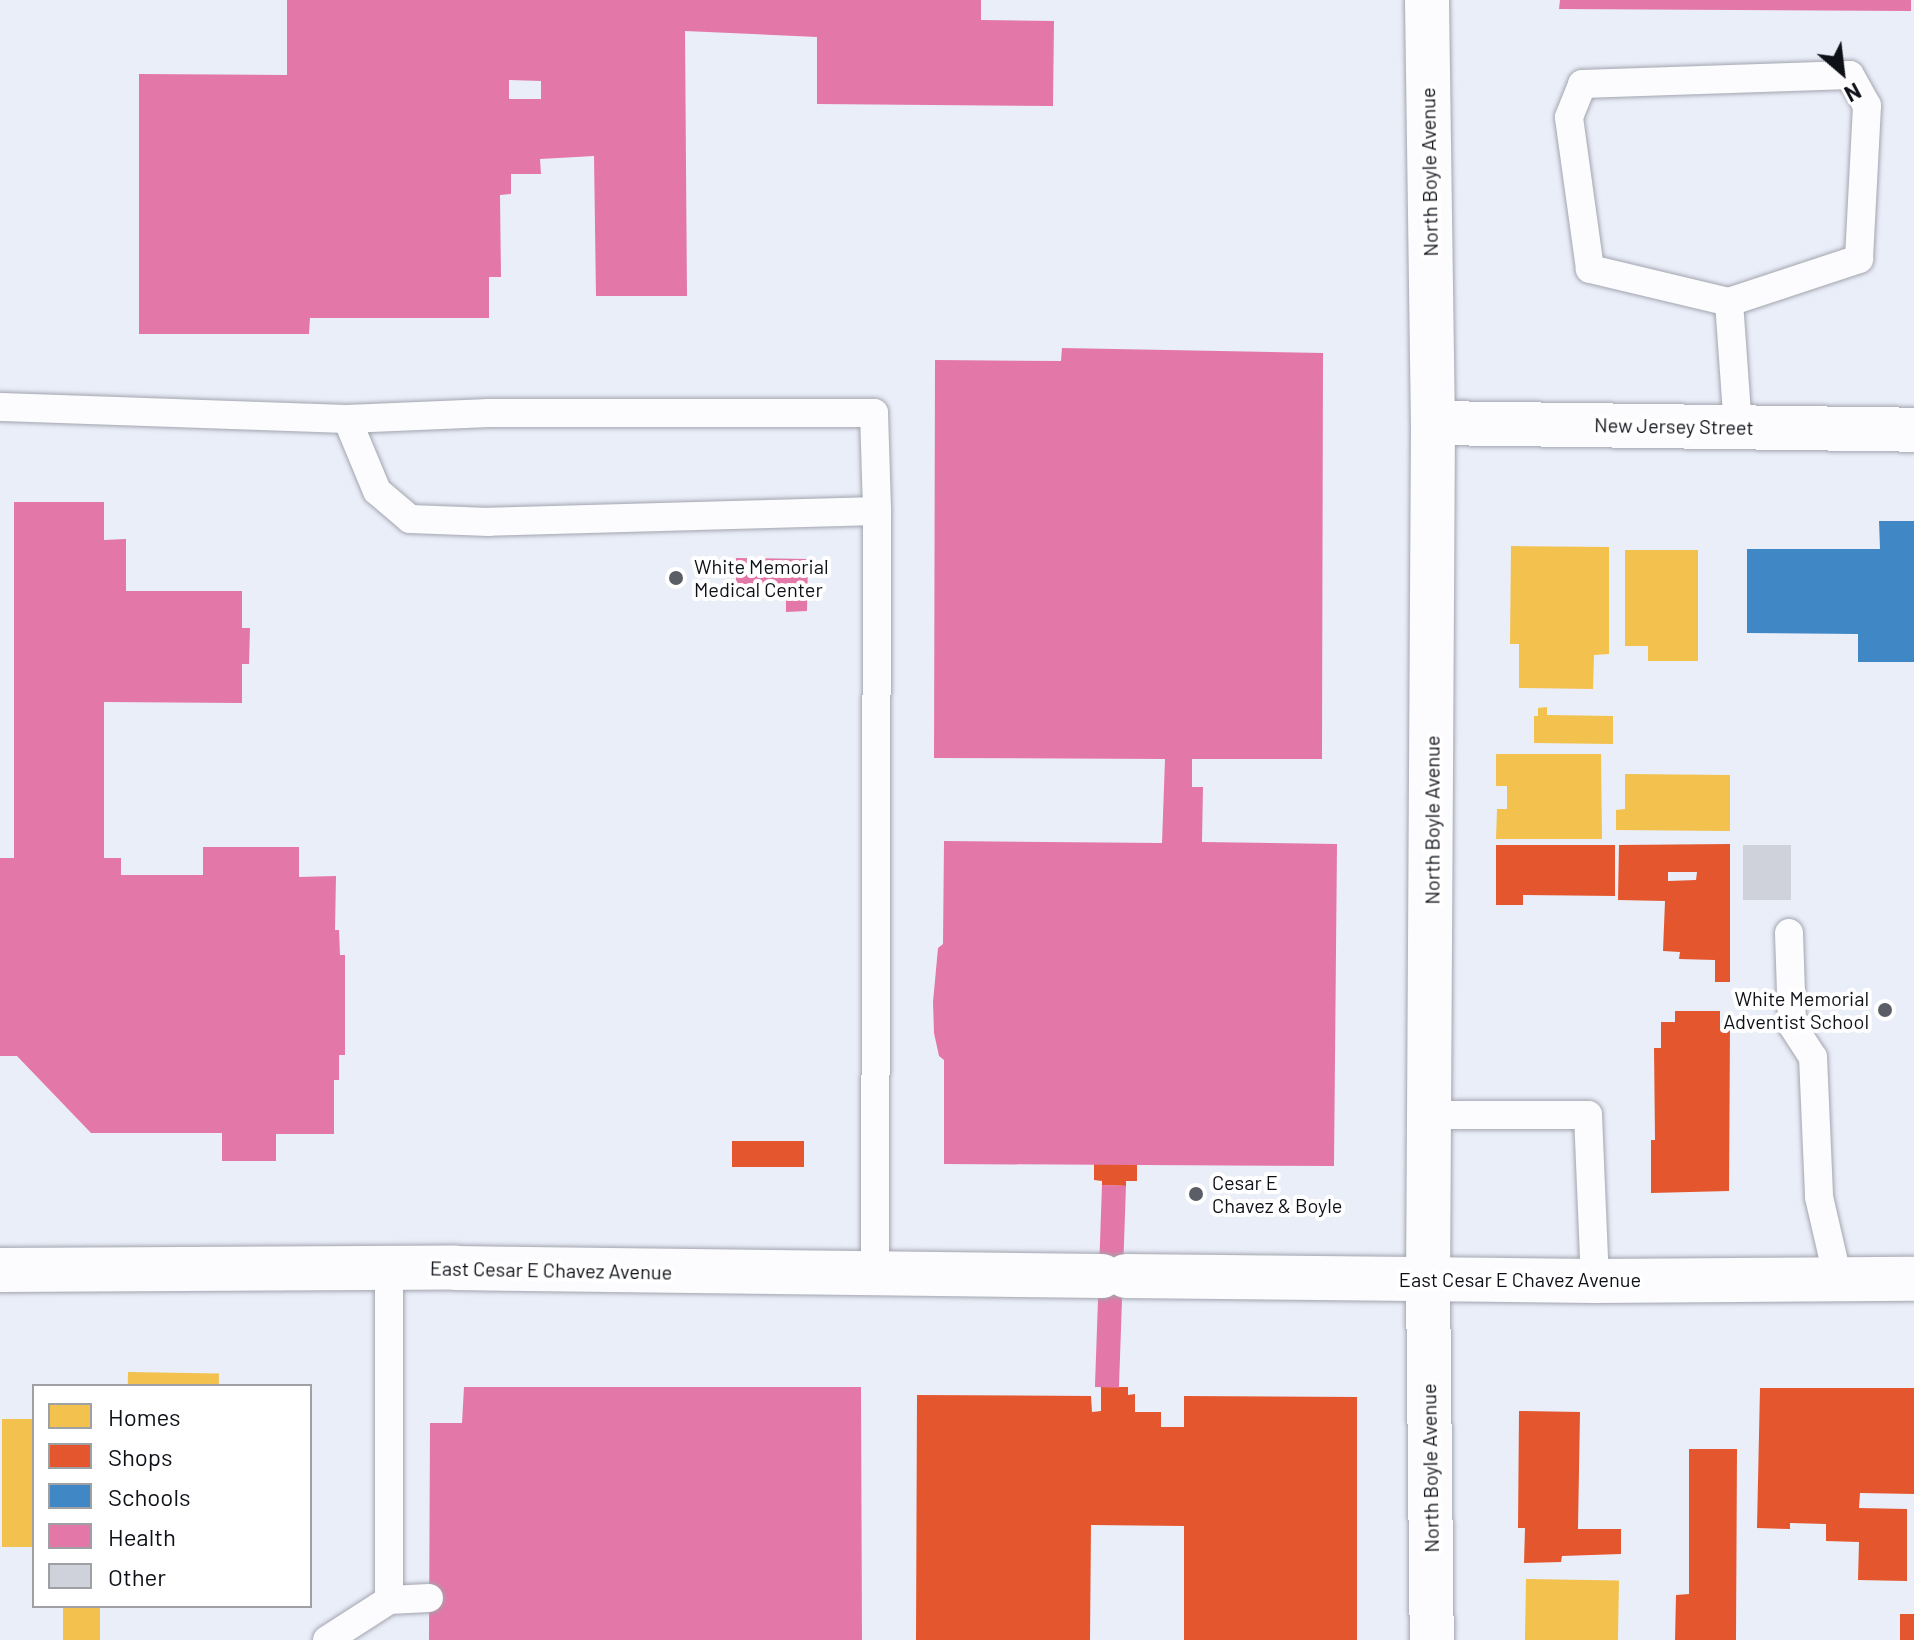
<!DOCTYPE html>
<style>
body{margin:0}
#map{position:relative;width:1914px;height:1640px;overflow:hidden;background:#eaeef9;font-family:Barlow,sans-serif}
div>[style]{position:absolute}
.homes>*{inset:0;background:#f2c14e;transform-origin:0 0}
.shops>*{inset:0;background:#e4572e;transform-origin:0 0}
.schools>*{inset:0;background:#3f88c5}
.health>*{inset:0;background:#e377a8;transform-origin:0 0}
.building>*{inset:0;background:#cfd2db;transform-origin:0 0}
.roads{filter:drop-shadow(0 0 2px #a2a5ae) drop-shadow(0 0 2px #a2a5ae)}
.service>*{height:28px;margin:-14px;padding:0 14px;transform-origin:14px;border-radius:14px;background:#fcfcfe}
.minor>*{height:44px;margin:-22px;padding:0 22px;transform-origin:22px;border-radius:22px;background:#fcfcfe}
.tertiary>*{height:44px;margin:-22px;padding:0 22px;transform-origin:22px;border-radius:22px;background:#fcfcfe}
.secondary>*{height:44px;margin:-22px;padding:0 22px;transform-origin:22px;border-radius:22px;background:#fcfcfe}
.primary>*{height:44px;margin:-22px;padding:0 22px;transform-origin:22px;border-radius:22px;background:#fcfcfe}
.dots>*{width:22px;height:22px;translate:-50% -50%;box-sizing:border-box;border:4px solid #fff;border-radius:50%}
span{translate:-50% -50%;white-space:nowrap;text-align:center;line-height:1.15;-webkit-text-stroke:8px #fff;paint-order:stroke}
.street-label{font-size:20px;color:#0f1118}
.poi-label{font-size:20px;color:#0f1118}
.left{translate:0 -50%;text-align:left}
.right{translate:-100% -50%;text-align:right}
.legend{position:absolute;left:32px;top:1384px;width:280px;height:224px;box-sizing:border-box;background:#fff;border:2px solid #9fa0a3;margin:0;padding:10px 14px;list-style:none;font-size:24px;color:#0f1118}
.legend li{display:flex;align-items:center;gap:16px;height:40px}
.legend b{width:40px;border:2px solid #9fa0a3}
.north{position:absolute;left:1802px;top:32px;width:80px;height:80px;-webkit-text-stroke:6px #fff;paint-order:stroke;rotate:152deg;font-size:22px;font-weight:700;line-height:32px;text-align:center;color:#0f1118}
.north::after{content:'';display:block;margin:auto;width:28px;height:36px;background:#0f1118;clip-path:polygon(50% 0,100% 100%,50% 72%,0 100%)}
</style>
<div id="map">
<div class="homes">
<i style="clip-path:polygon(1511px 546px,1609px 547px,1609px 654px,1594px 655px,1593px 689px,1519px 688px,1519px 644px,1510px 644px)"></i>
<i style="clip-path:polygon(1625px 550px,1698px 550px,1698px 661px,1648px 661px,1648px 646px,1625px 646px)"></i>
<i style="clip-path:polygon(1547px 707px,1547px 715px,1613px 716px,1613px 744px,1534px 743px,1534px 716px,1538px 716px,1538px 708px)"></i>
<i style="clip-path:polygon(1496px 754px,1601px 754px,1602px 839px,1496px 839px,1497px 809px,1507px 809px,1507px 786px,1496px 786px)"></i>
<i style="clip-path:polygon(1625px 774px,1730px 775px,1730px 831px,1616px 830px,1616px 810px,1625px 809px)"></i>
<i style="left:128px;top:1372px;width:91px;height:14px;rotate:1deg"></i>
<i style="left:2px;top:1419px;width:32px;height:128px"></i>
<i style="left:1526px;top:1579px;width:93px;height:61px;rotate:1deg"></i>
<i style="left:63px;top:1606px;width:37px;height:34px"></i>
</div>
<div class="shops">
<i style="clip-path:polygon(evenodd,1730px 844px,1730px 982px,1715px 982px,1715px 960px,1679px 959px,1680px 952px,1663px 951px,1665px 901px,1618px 900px,1619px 845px,1730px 844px,1668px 872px,1697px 872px,1696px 880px,1668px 881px,1668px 872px)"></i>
<i style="clip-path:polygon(1496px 845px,1615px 845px,1615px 896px,1523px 895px,1523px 905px,1496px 905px)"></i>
<i style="clip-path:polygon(1675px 1011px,1720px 1011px,1720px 1027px,1730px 1027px,1729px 1191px,1651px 1193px,1651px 1140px,1655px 1140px,1654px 1048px,1661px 1048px,1661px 1022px,1675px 1022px)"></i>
<i style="left:804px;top:1141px;width:26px;height:72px;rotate:90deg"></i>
<i style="clip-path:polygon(1094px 1164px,1137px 1164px,1137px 1181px,1126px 1181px,1126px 1186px,1102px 1185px,1102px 1181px,1094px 1180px)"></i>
<i style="clip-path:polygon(1101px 1387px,1128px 1387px,1128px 1395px,1135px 1394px,1135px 1412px,1161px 1412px,1161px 1427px,1184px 1427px,1184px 1396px,1357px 1397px,1357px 1640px,1184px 1640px,1184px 1526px,1091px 1525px,1090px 1640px,916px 1640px,917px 1395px,1091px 1396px,1092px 1412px,1101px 1411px)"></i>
<i style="clip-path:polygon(1760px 1388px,1914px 1388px,1914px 1494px,1860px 1493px,1859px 1508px,1907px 1509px,1907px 1581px,1858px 1580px,1859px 1542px,1826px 1541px,1826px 1524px,1790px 1523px,1790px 1529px,1757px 1528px)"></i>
<i style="clip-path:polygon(1519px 1411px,1580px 1412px,1578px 1529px,1621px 1529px,1621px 1554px,1562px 1556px,1561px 1562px,1524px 1563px,1525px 1528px,1518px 1528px)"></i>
<i style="clip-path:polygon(1689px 1449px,1737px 1449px,1736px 1640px,1675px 1640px,1676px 1595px,1689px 1594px)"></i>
<i style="left:1900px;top:1614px;width:14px;height:26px"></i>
</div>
<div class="schools">
<i style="clip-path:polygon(1879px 521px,1914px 521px,1914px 662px,1858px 662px,1858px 634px,1747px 633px,1747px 549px,1880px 549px)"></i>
</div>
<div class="health">
<i style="clip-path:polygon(evenodd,287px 0,981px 0,981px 20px,1054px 21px,1053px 106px,817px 104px,817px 37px,685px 31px,687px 296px,596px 296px,594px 156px,540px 159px,541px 174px,511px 174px,511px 194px,500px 195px,501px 277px,489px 277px,489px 318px,310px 318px,309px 334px,139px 334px,139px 74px,287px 75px,287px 0,509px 80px,541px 81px,541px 99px,509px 99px,509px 80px)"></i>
<i style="clip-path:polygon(1560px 0,1911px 0,1911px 11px,1559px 9px)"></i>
<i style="clip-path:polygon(1062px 348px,1323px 353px,1322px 759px,1192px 759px,1192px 787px,1203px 787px,1202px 842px,1337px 844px,1334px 1166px,944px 1164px,944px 1060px,939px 1056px,934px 1033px,933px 1002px,938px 948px,943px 944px,944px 841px,1162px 843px,1165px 759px,934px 758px,935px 360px,1061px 361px)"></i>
<i style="clip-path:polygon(14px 502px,104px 502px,104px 540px,126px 539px,126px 591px,242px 591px,242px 628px,250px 628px,249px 664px,242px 664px,242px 703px,104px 702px,104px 858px,121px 858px,121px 875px,203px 875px,203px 847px,299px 847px,299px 877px,336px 876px,335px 930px,339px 930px,340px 955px,345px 955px,345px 1055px,339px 1055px,339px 1080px,334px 1080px,334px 1134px,276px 1134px,276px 1161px,222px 1161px,222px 1133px,91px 1133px,17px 1056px,0 1056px,0 858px,14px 858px)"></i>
<i style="clip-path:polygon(736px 558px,808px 559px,807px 611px,786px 612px,786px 585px,736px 584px)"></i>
<i style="left:1102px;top:1185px;width:24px;height:202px;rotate:2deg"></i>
<i style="clip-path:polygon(464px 1387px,861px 1387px,862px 1640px,429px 1640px,430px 1423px,462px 1423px)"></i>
</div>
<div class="building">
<i style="left:1743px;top:845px;width:48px;height:55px"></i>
</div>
<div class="roads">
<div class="service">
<i style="left:1729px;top:302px;width:143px;rotate:-166.6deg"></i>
<i style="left:1590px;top:269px;width:153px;rotate:-97.9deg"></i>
<i style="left:1569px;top:117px;width:35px;rotate:-68deg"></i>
<i style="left:1582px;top:84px;width:268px;rotate:-1.9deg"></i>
<i style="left:1850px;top:75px;width:35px;rotate:61deg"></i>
<i style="left:1867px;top:106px;width:153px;rotate:93deg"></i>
<i style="left:1859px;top:259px;width:137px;rotate:161.7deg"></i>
<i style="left:1729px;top:302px;width:125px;rotate:85.9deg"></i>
<i style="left:0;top:407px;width:347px;rotate:2deg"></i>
<i style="left:489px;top:413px;width:385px"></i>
<i style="left:874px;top:413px;width:98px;rotate:88.2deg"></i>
<i style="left:877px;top:511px;width:388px;rotate:178.4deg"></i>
<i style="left:489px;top:522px;width:79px;rotate:-177.8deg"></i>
<i style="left:410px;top:519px;width:43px;rotate:-139.7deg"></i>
<i style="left:377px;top:491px;width:78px;rotate:-112.6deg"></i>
<i style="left:347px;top:419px;width:142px;rotate:-2.4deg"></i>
<i style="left:1789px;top:933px;width:92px;rotate:88.1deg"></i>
<i style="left:1792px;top:1025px;width:38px;rotate:57deg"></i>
<i style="left:1813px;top:1057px;width:140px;rotate:87.5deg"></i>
<i style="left:1819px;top:1197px;width:84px;rotate:77deg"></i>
<i style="left:1431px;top:1115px;width:157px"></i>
<i style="left:1588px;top:1115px;width:166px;rotate:87.6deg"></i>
<i style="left:389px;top:1269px;width:331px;rotate:90deg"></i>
<i style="left:875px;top:1274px;width:763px;rotate:-89.85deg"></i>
<i style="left:327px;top:1640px;width:74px;rotate:-32.8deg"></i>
<i style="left:389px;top:1600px;width:40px;rotate:-2.9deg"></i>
</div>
<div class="minor">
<i style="left:1433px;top:423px;width:481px;rotate:0.8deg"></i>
</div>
<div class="tertiary">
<i style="left:1428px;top:1280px;width:360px;rotate:89.4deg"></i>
</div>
<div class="secondary">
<i style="left:1427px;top:0;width:423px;rotate:89.2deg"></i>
<i style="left:1433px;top:423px;width:857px;rotate:90.33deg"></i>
</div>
<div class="primary">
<i style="left:0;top:1270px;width:456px;rotate:-0.3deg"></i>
<i style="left:456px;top:1268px;width:646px;rotate:0.71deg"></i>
<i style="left:1126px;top:1276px;width:469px;rotate:0.6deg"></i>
<i style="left:1595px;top:1281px;width:319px;rotate:-0.4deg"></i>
</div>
</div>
<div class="dots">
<i style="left:676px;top:578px;background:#5c5e67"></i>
<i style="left:1885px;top:1010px;background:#5c5e67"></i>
<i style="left:1196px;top:1194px;background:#5c5e67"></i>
</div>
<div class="street-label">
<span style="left:1429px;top:172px;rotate:-91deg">North Boyle Avenue</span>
<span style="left:1674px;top:426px;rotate:1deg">New Jersey Street</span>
<span style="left:1432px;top:820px;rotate:-90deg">North Boyle Avenue</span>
<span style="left:551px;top:1270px;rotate:1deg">East Cesar E Chavez Avenue</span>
<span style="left:1520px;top:1279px">East Cesar E Chavez Avenue</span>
<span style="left:1430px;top:1468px;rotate:-91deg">North Boyle Avenue</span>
</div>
<div class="poi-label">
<span class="left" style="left:694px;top:578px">White Memorial<br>Medical Center</span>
<span class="right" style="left:1869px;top:1010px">White Memorial<br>Adventist School</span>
<span class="left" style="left:1212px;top:1194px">Cesar E<br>Chavez &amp; Boyle</span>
</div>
<ul class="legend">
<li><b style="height:22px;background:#f2c14e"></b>Homes</li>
<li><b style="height:22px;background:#e4572e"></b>Shops</li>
<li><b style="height:22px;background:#3f88c5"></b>Schools</li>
<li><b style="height:22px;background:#e377a8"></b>Health</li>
<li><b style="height:22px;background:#cfd2db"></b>Other</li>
</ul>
<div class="north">N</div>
</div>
